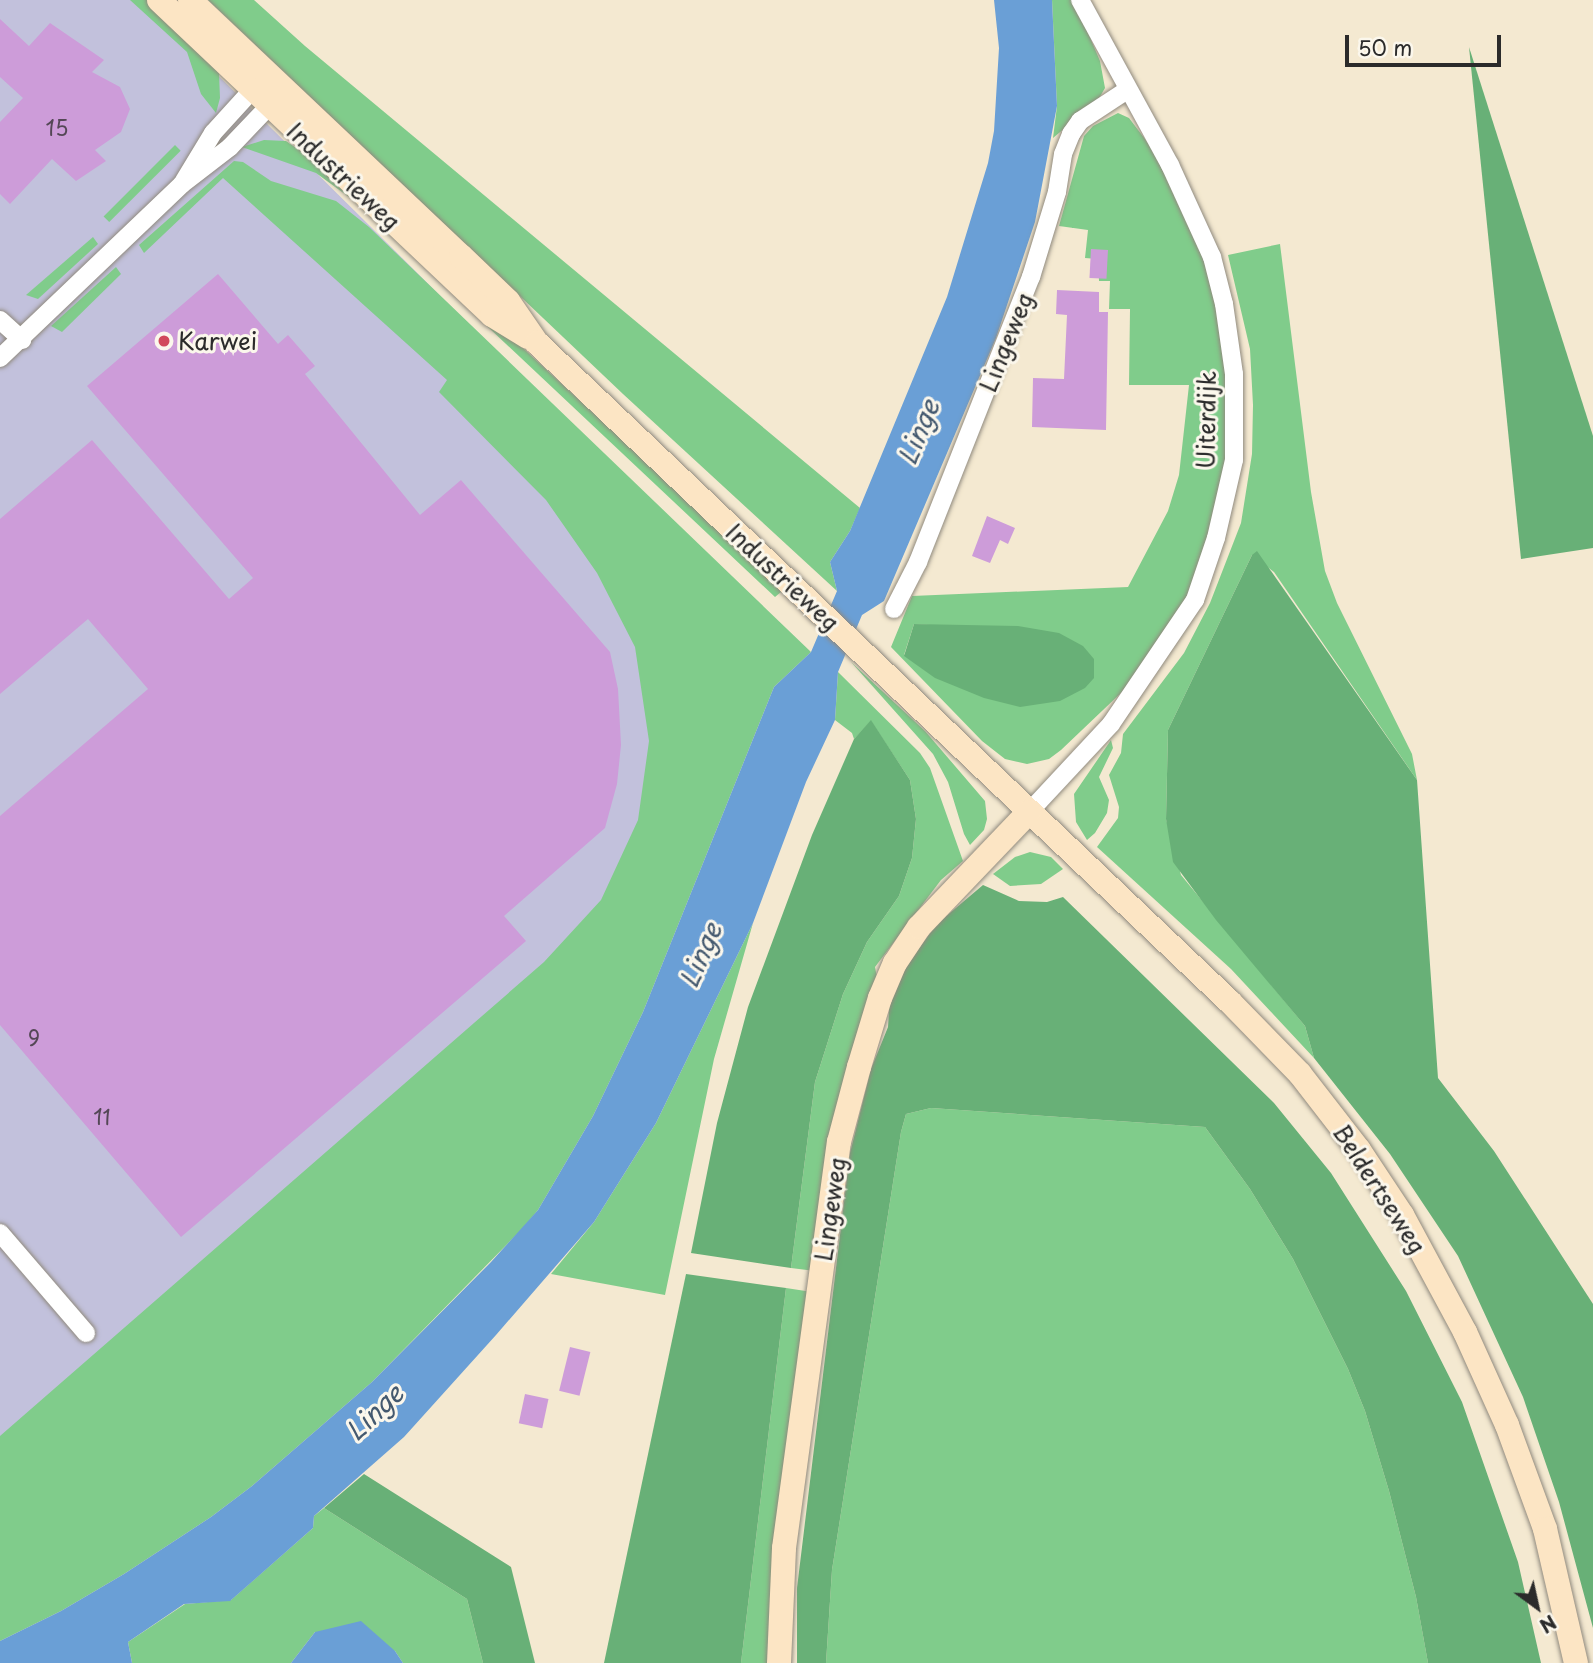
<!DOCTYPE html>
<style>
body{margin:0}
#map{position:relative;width:1593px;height:1663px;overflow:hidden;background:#f4e9d1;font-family:"Playpen Sans",sans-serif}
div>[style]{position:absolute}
.industrial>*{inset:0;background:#c2c1dc}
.green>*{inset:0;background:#80cc8b;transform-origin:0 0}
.forest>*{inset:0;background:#68b077}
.water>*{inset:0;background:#6a9fd6}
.building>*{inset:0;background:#cd9cd9;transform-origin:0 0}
.roads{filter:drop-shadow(0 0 2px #908a7e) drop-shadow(0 0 2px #908a7e)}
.street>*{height:18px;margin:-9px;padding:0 9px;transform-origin:9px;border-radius:9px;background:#fff}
.secondary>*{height:24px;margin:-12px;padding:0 12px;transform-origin:12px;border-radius:12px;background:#fce5c4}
.dots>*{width:19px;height:19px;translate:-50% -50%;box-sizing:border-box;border:4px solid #fbf7ec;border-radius:50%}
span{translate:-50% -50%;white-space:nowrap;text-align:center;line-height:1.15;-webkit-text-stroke:6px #fbf7ec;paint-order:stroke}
.number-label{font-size:21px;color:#544756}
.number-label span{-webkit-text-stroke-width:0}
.street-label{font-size:24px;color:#2b2b2b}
.poi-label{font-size:24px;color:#2b2b2b}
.left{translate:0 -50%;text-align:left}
.water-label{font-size:26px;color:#44596f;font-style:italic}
.north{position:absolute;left:1502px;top:1572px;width:70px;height:70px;-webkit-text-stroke:5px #fbf7ec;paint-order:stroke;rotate:147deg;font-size:19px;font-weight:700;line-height:28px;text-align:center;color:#2b2b2b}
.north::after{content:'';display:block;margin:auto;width:24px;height:32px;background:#2b2b2b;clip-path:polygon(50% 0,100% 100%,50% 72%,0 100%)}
.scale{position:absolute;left:1345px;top:35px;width:156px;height:32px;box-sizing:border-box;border:4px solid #2b2b2b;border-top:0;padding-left:9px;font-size:21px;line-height:24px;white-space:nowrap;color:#2b2b2b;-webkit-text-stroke:5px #fbf7ec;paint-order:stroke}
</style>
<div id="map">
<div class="industrial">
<i style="clip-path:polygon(0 0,142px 0,742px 595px,610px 909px,0 1464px)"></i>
</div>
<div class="green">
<i style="clip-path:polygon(130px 0,151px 0,219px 73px,220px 98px,216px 113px,201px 94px,187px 52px)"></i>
<i style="clip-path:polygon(208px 0,254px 0,305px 46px,860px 508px,850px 531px,830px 562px,837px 591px,623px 394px)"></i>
<i style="clip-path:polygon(1052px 0,1074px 0,1100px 61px,1105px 88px,1098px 100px,1053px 138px,1057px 106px)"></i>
<i style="clip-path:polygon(evenodd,1118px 113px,1129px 118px,1157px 155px,1212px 274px,1224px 324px,1231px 428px,1223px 487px,1187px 601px,1123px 691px,1061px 750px,1049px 759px,1027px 764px,1005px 759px,982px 741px,891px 647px,912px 596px,1128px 587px,1168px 511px,1179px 475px,1189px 385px,1129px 385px,1130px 309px,1109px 309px,1110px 281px,1099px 281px,1098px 259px,1085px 258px,1088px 230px,1059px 226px,1084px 136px,1093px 126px,1118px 113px,914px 624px,947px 626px,904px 655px,914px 624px)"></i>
<i style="clip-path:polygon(264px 140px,286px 141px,336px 175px,752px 560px,781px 592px,775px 597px,353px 200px,316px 173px,242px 147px)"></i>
<i style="left:175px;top:145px;width:8px;height:101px;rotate:45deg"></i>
<i style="clip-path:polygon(234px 161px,243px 162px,271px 181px,336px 201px,369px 227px,811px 652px,774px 687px,643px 1012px,593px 1116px,538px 1210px,523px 1228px,372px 1382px,252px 1486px,211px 1517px,124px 1574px,61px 1611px,0 1641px,0 1436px,544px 962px,601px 900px,638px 820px,649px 741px,635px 647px,597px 573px,546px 500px,439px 392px,447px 380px,223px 178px,144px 253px,139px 245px)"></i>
<i style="clip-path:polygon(93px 237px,98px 244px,38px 299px,26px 295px)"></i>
<i style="clip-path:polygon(1280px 244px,1311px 492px,1325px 571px,1337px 603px,1412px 754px,1417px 780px,1274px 572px,1252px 555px,1168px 730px,1166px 819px,1181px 875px,1305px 1026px,1314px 1058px,1231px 969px,1097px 847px,1118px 818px,1119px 807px,1109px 775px,1121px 753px,1123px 734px,1184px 653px,1210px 603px,1241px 523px,1252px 454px,1253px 405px,1250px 349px,1228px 255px)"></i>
<i style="clip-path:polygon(116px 267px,121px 274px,62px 332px,51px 326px)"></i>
<i style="clip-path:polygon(851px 662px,925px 731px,985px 801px,987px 819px,984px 830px,970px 845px,964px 834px,948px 782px,933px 754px)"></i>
<i style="clip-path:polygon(838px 672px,920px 753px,930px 768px,963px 861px,941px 880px,875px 967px,879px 988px,815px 1271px,791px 1268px,815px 1082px,843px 994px,867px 942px,899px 896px,912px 858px,916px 819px,910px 780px,871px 721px,854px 739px,852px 733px,835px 720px)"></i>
<i style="clip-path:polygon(1111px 740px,1113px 748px,1099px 777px,1109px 800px,1107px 813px,1095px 833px,1087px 840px,1076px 822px,1074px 794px)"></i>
<i style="clip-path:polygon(1030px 852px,1051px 857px,1063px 869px,1041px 884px,1010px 886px,993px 874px,1015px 857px)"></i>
<i style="clip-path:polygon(753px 923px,714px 1059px,665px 1295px,551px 1274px,594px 1222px,656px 1123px)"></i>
<i style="clip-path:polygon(931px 1108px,1205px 1127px,1250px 1189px,1293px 1259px,1348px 1369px,1365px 1411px,1389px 1491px,1416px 1597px,1428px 1663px,826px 1663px,832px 1570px,901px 1132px,906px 1114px)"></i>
<i style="clip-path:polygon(786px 1288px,812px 1292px,772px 1663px,741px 1663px)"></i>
<i style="clip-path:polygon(324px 1508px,467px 1599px,483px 1663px,403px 1663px,395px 1651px,315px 1632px,291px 1663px,132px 1663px,128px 1642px,185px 1604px,231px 1600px,313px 1528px,314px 1516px)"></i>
</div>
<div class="forest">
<i style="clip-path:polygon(1469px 47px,1593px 436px,1593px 548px,1521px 559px)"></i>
<i style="clip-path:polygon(1257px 551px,1417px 780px,1438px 1078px,1494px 1151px,1593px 1304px,1593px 1628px,1559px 1502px,1523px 1397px,1458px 1256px,1390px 1154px,1314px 1058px,1305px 1026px,1216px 920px,1173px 862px,1166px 819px,1168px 730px,1252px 555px)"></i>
<i style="clip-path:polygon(914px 624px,1018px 626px,1059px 633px,1083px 646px,1094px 659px,1094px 678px,1085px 688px,1060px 701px,1020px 707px,984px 698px,935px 678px,904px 656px)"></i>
<i style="clip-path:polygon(871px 720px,910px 780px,916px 819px,912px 858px,899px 896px,867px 942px,843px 994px,815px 1082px,791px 1268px,691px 1253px,717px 1123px,748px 1007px,812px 835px,854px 739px)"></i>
<i style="clip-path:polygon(983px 885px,1019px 901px,1047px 902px,1063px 897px,1274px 1103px,1331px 1173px,1406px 1291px,1462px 1402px,1518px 1562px,1541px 1663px,1428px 1663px,1416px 1597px,1389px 1491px,1365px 1411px,1348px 1369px,1293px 1259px,1250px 1189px,1205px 1127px,931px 1108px,906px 1114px,901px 1132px,832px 1570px,826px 1663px,797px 1663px,797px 1588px,850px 1153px,871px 1069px,888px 1027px,890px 995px,899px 975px,937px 924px)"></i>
<i style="clip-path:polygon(686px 1274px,786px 1288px,741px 1663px,604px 1663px)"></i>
<i style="clip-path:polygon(364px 1474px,511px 1567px,535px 1663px,483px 1663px,467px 1599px,324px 1508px)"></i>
</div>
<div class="water">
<i style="clip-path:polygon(994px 0,1052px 0,1057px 106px,1035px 222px,996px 338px,884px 601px,862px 615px,838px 672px,835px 720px,806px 782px,753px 923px,656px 1123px,594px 1222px,496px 1335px,404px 1437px,314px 1516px,313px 1528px,230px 1601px,184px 1604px,128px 1642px,132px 1663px,0 1663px,0 1641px,61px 1611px,124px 1574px,211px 1517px,252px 1486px,372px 1382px,491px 1262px,538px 1210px,593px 1116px,643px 1012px,774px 687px,811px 652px,837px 591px,830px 562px,850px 531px,947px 297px,988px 163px,994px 131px,999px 48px)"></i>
<i style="clip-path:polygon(361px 1621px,395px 1651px,403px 1663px,291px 1663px,315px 1632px)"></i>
</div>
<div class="building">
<i style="clip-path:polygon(0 19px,29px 46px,50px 23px,104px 60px,92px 72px,120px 87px,130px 109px,121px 132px,95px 150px,106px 161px,76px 181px,52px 159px,10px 204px,0 194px,0 122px,23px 98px,0 77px)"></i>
<i style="left:1091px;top:249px;width:17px;height:29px;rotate:3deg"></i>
<i style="clip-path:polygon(218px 274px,278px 344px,288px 335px,315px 366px,305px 374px,420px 515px,461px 480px,610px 652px,618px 689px,621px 745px,617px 784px,605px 828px,504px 916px,526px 941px,181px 1237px,0 1025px,0 816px,148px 689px,88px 619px,0 694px,0 519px,92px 440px,229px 599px,253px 578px,87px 386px)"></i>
<i style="clip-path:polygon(1057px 290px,1099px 292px,1099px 312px,1108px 312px,1106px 430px,1032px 427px,1033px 378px,1064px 379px,1067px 315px,1056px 314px)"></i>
<i style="clip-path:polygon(987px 516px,1015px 528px,1008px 544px,1000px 540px,990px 563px,972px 556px)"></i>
<i style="left:570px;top:1347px;width:21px;height:45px;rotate:14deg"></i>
<i style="left:525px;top:1394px;width:24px;height:30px;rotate:12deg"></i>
</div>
<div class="roads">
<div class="street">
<i style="left:184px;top:181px;width:56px;rotate:-58.9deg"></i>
<i style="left:213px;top:133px;width:59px;rotate:-47.7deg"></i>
<i style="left:253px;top:89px;width:10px;rotate:-24deg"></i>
<i style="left:0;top:320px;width:30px;rotate:42deg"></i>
<i style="left:0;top:358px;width:252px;rotate:-43.7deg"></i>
<i style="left:182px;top:184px;width:61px;rotate:-37.6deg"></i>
<i style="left:230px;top:147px;width:58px;rotate:-46.4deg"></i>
<i style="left:270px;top:105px;width:11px;rotate:-80deg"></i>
<i style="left:894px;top:609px;width:53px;rotate:-62.9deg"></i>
<i style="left:918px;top:562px;width:307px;rotate:-68.4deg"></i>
<i style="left:1031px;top:277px;width:89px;rotate:-73deg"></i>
<i style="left:1057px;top:192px;width:38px;rotate:-81deg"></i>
<i style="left:1063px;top:154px;width:22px;rotate:-68deg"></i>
<i style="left:1071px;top:134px;width:16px;rotate:-55deg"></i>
<i style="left:1080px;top:121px;width:56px;rotate:-33.4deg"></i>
<i style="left:1029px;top:812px;width:120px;rotate:-47deg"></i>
<i style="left:1111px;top:724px;width:150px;rotate:-55.9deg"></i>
<i style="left:1195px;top:600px;width:65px;rotate:-71.3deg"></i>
<i style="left:1216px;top:538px;width:80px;rotate:-77deg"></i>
<i style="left:1234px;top:460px;width:86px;rotate:-90deg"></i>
<i style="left:1234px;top:374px;width:71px;rotate:-98.1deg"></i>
<i style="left:1224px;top:304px;width:49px;rotate:-104.3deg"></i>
<i style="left:1212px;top:257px;width:101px;rotate:-114.5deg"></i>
<i style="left:1170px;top:165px;width:188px;rotate:-118.6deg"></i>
<i style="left:0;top:1233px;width:132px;rotate:49.3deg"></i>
</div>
<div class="secondary">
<i style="left:159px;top:0;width:458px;rotate:43.4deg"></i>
<i style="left:492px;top:315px;width:42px;rotate:31.4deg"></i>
<i style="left:190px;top:0;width:373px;rotate:43.4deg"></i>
<i style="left:461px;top:256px;width:65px;rotate:43.8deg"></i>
<i style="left:508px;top:301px;width:51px;rotate:55.4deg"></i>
<i style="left:537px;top:343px;width:956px;rotate:43.56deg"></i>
<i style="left:1230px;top:1002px;width:100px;rotate:45.8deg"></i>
<i style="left:1300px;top:1074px;width:96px;rotate:52.2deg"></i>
<i style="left:1359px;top:1150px;width:78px;rotate:56.5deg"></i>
<i style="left:1402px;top:1215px;width:133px;rotate:61.7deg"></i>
<i style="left:1465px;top:1332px;width:102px;rotate:65.7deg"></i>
<i style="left:1507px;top:1425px;width:111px;rotate:69.9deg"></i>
<i style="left:1545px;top:1529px;width:138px;rotate:77deg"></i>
<i style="left:779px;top:1663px;width:115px;rotate:-87.5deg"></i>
<i style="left:784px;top:1548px;width:410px;rotate:-82.3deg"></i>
<i style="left:839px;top:1142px;width:78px;rotate:-75.1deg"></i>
<i style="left:859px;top:1067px;width:72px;rotate:-73.1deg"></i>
<i style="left:880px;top:998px;width:38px;rotate:-67deg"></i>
<i style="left:895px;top:963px;width:43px;rotate:-56.3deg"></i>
<i style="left:919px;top:927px;width:159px;rotate:-46.3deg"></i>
</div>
</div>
<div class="dots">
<i style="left:164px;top:341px;background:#d1495b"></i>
</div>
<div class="number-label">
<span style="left:57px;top:127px">15</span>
<span style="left:34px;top:1037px">9</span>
<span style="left:102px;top:1116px">11</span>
</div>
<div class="street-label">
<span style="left:344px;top:176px;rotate:43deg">Industrieweg</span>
<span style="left:1006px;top:342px;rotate:-68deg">Lingeweg</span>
<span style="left:1206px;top:420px;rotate:-89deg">Uiterdijk</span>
<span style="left:783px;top:577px;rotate:43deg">Industrieweg</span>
<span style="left:1380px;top:1189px;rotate:57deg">Beldertseweg</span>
<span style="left:830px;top:1209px;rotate:-82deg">Lingeweg</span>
</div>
<div class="poi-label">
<span class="left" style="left:178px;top:341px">Karwei</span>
</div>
<div class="water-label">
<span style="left:918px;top:432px;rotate:-68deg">Linge</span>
<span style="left:700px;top:955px;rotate:-67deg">Linge</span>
<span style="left:374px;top:1412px;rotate:-44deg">Linge</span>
</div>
<div class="north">N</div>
<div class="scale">50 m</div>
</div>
